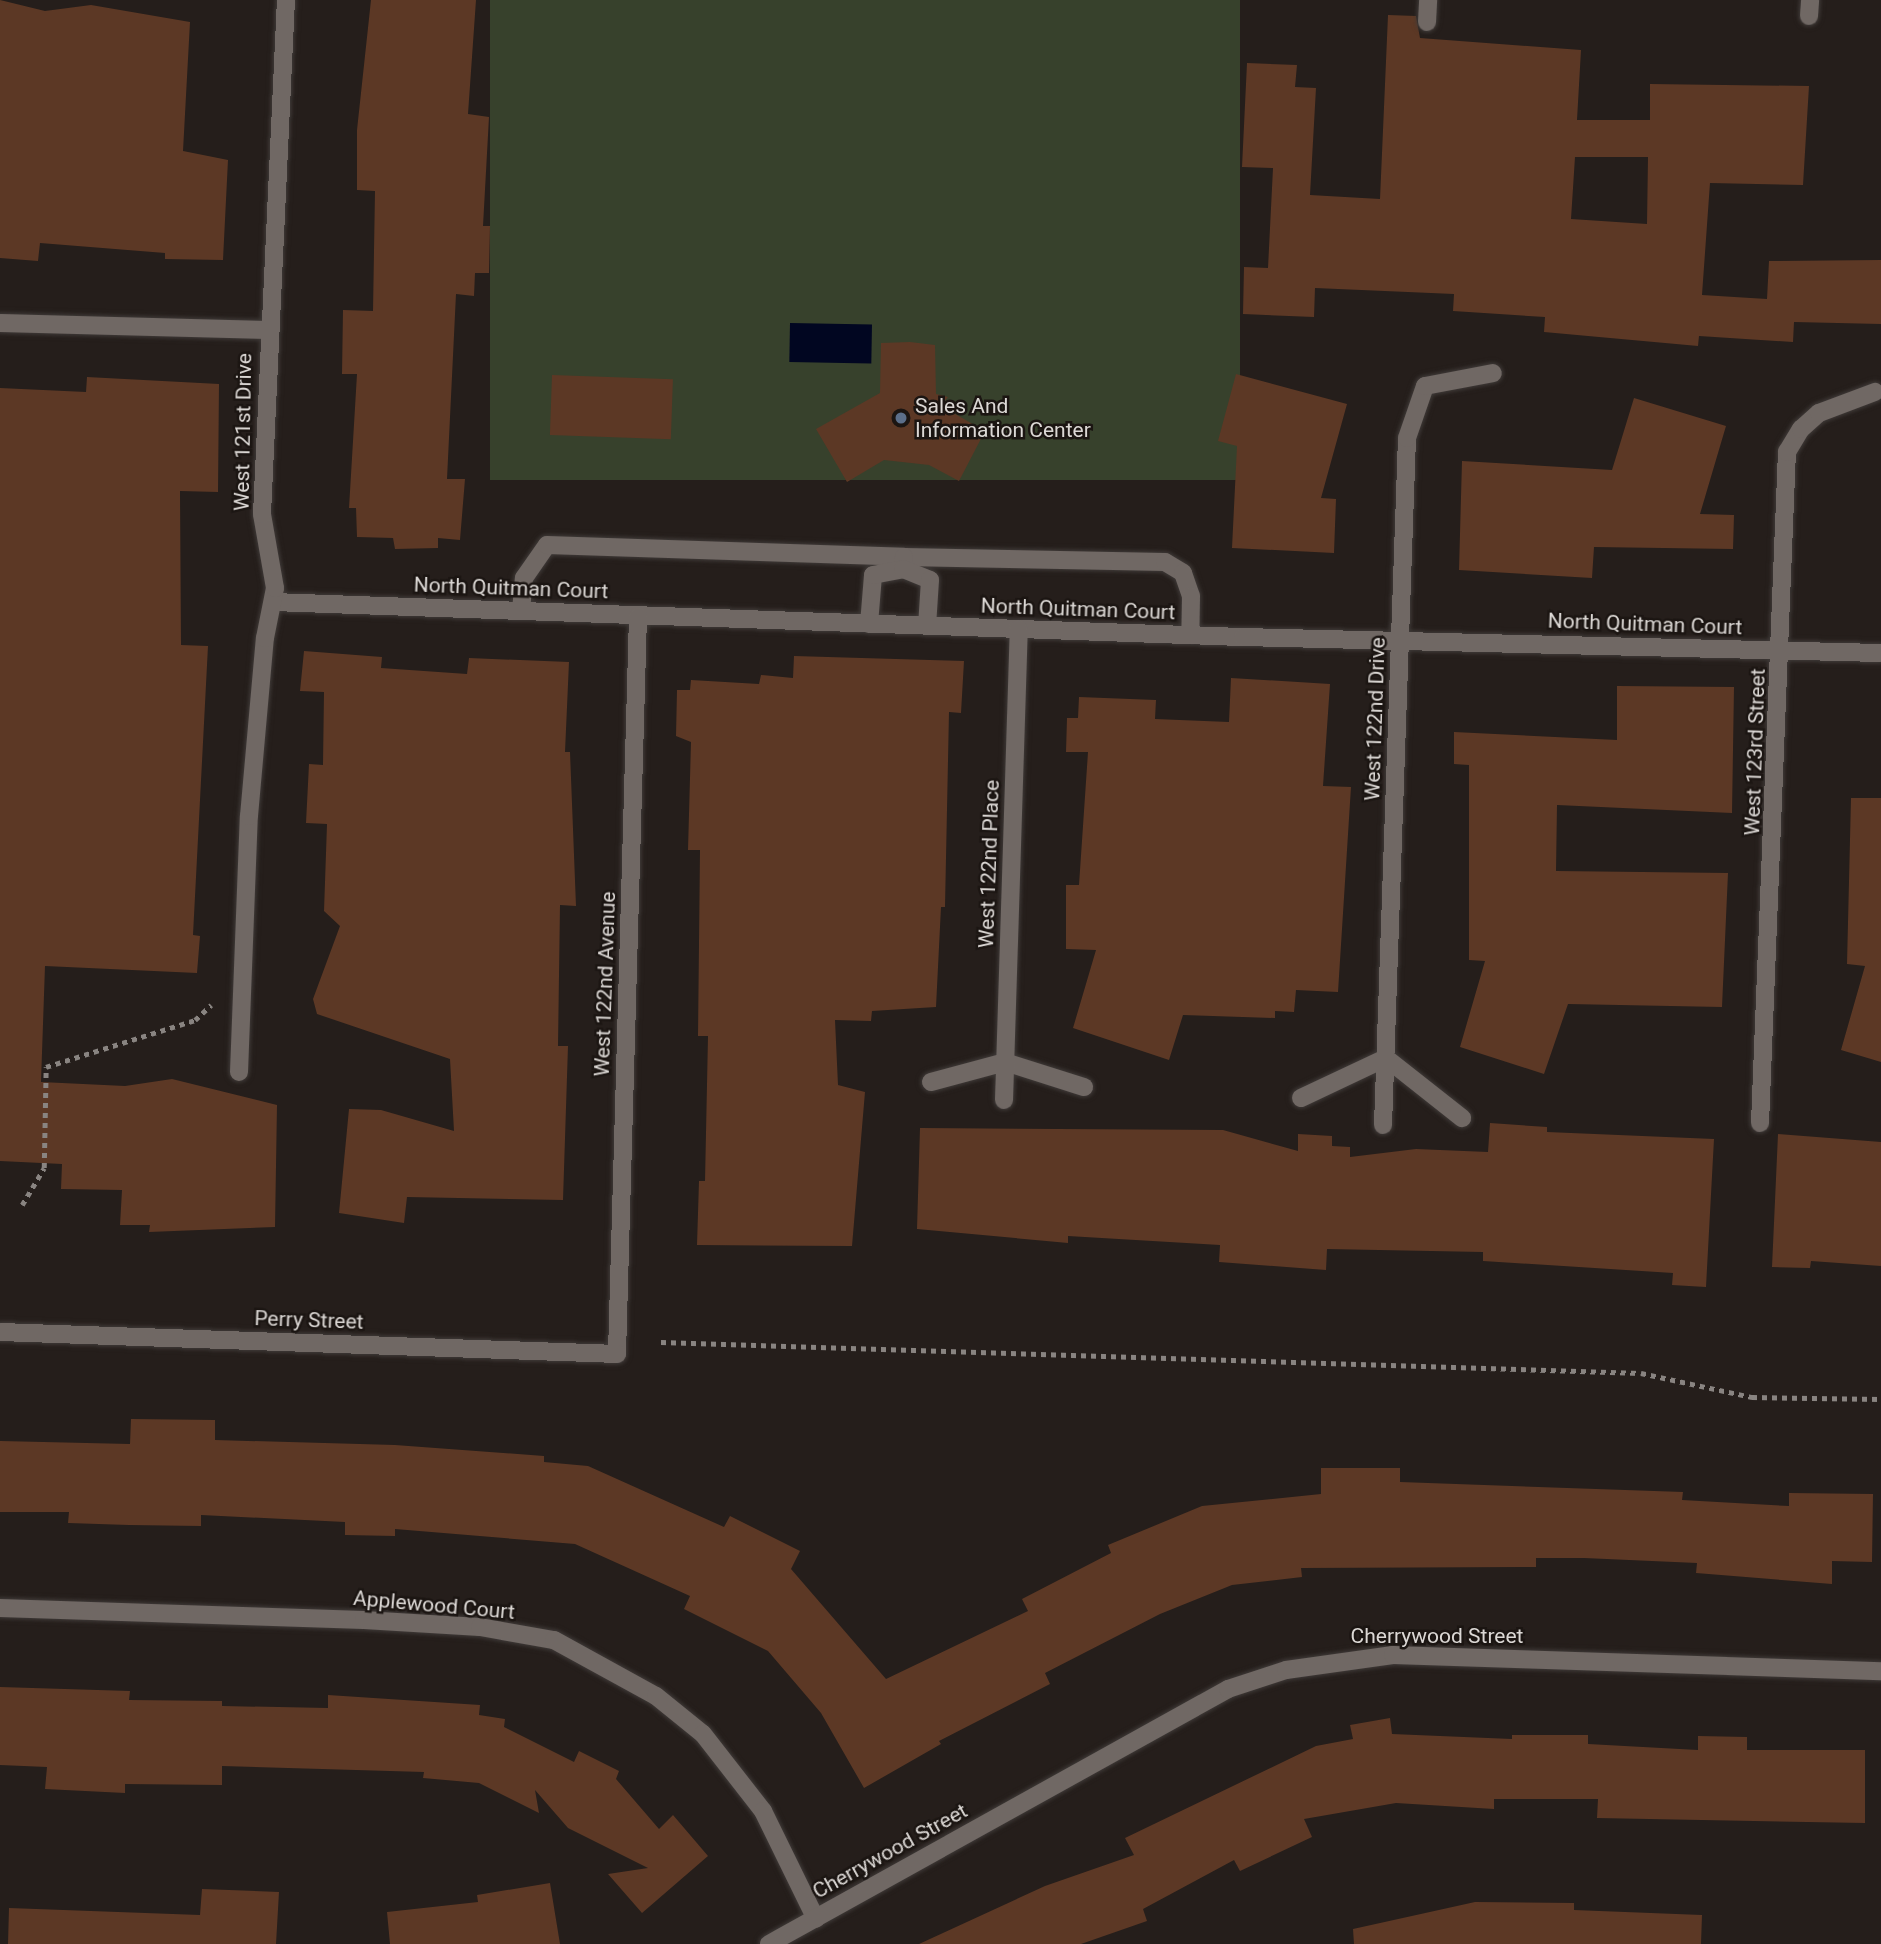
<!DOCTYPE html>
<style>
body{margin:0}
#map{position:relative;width:1881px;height:1944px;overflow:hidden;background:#251e1b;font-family:Roboto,sans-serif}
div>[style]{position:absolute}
.green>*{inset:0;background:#37412c;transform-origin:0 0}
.water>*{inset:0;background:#010621;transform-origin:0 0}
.building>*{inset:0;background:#5c3825;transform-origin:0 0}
.path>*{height:4.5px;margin-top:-2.25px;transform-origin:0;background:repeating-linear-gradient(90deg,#898481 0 5px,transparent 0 10px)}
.roads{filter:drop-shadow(0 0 2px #3f3a38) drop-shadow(0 0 2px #3f3a38)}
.service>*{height:18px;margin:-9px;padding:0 9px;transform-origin:9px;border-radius:9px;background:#706864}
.minor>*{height:18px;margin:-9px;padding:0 9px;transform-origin:9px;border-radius:9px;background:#706864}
.tertiary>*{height:18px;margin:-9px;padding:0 9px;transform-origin:9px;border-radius:9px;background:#706864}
.dots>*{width:19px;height:19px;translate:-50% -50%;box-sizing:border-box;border:4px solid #1b1512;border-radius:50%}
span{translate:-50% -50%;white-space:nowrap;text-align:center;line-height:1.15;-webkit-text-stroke:5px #1b1512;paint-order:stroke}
.poi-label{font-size:21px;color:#dcd8d5}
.left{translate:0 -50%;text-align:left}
.street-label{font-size:21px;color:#dcd8d5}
</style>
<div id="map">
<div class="green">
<i style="left:490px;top:0;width:750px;height:480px"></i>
</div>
<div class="water">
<i style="left:790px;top:323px;width:82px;height:39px;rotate:1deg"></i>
</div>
<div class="building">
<i style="clip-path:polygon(0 0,45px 11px,91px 5px,190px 22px,183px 151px,228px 160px,223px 260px,165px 259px,165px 253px,40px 243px,38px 261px,0 258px)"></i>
<i style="clip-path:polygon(371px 0,476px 0,468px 114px,489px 117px,483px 226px,490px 226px,489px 273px,475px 273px,474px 296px,456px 294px,447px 479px,465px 479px,460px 540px,438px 538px,438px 548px,395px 549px,393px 538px,357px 537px,356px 508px,349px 508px,357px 374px,342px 374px,343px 310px,373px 311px,375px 191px,357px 190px,357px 130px)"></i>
<i style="clip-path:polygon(evenodd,1388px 15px,1416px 16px,1420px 38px,1581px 50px,1577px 120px,1650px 120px,1650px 84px,1809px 86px,1803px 185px,1710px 183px,1702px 295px,1767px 299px,1769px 261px,1881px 260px,1881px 324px,1794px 322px,1793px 342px,1699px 336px,1698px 346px,1544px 332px,1545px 317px,1453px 311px,1454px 294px,1315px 288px,1314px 317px,1243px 314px,1244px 267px,1268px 268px,1273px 168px,1242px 167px,1247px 63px,1297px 65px,1295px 87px,1316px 88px,1310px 195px,1380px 199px,1388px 15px,1575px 157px,1648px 157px,1647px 224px,1571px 219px,1575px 157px)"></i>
<i style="clip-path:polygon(910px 342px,935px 345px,936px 394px,948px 397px,941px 406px,985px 431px,959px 481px,929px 465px,884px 460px,847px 482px,816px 429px,880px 393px,881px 343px)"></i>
<i style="clip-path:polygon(1236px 374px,1347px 404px,1321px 498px,1336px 499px,1334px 553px,1232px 548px,1237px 446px,1218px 441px)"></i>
<i style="left:552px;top:375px;width:121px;height:60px;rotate:2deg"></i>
<i style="clip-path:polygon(87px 377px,219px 384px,218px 492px,180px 491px,181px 645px,208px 646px,193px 935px,200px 936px,197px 973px,45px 966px,41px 1082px,125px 1086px,172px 1079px,277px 1105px,275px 1227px,149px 1232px,150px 1225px,120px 1225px,122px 1190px,61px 1189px,62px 1164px,0 1161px,0 388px,86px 392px)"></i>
<i style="clip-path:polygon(1634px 398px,1726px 426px,1700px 514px,1734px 515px,1733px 549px,1594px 547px,1592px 578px,1459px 570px,1462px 461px,1612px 470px)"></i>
<i style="clip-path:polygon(304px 651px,382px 657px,381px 668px,467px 674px,469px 658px,569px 662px,565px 752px,570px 752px,576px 906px,560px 905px,558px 1046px,568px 1046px,563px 1200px,407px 1197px,404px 1223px,339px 1213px,349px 1109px,381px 1110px,454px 1131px,450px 1059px,317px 1014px,313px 999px,340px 926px,324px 911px,327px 824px,306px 823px,309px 764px,323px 765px,324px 692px,300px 691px)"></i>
<i style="clip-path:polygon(794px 656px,964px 661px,961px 713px,949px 712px,945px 907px,941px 907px,936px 1007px,872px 1011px,871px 1021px,835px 1020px,838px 1085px,865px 1092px,852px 1246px,697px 1245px,699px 1181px,705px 1181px,708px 1036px,698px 1036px,700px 850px,688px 850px,691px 742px,676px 736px,677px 690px,690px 690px,691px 680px,759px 684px,761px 675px,793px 678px)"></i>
<i style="clip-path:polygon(1231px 678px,1330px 684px,1323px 786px,1351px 787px,1338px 992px,1296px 990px,1294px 1012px,1275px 1011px,1275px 1018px,1183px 1015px,1169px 1060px,1073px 1028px,1096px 950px,1066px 949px,1066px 885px,1079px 885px,1088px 752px,1066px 752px,1067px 718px,1078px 718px,1079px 697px,1156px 700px,1155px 719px,1229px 722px)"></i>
<i style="clip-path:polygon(1617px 686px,1734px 687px,1732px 813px,1557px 805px,1556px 871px,1728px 873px,1722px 1007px,1568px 1004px,1544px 1074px,1460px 1047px,1485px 961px,1469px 960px,1469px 765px,1454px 764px,1454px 732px,1617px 740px)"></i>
<i style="clip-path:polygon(1851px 798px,1881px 798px,1881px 1062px,1841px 1050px,1865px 966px,1847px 964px)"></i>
<i style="clip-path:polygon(1490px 1123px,1547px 1127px,1547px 1132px,1714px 1139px,1706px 1287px,1672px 1285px,1673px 1273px,1483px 1261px,1483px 1252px,1327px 1249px,1326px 1270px,1219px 1262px,1220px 1245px,1068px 1236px,1068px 1243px,917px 1229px,920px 1128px,1223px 1130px,1298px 1151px,1298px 1134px,1332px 1136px,1332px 1146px,1350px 1147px,1350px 1157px,1416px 1149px,1488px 1152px)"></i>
<i style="clip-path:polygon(1778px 1134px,1881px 1142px,1881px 1266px,1811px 1261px,1810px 1268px,1772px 1267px)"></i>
<i style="clip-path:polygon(131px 1419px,215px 1420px,215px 1440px,395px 1445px,544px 1456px,544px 1462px,588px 1466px,724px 1527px,730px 1516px,800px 1551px,791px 1569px,886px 1679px,1028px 1611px,1022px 1599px,1111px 1553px,1108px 1545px,1202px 1506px,1321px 1494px,1321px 1468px,1400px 1468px,1400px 1482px,1683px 1492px,1682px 1500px,1789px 1506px,1789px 1493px,1873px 1494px,1872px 1562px,1832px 1561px,1832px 1584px,1696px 1573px,1697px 1563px,1584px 1558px,1536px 1558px,1536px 1567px,1301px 1568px,1302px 1577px,1232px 1585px,1160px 1614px,1045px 1673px,1050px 1684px,939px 1741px,941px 1744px,864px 1788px,821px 1713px,768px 1651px,684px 1609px,690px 1596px,575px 1544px,395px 1529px,395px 1536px,345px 1535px,345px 1522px,201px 1515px,201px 1526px,129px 1525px,68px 1523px,69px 1512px,0 1512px,0 1441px,130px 1444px)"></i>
<i style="clip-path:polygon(0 1687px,130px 1691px,129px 1700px,222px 1701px,222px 1706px,328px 1708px,328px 1695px,480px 1705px,479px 1715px,505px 1719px,504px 1727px,574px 1762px,579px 1751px,619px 1771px,616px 1779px,659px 1829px,673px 1815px,708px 1856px,642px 1913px,608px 1874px,648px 1868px,568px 1828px,535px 1790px,539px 1813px,479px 1783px,423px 1778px,424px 1772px,222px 1766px,222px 1785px,125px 1784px,125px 1793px,45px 1789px,47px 1767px,0 1765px)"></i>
<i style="clip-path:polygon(1390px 1718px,1392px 1734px,1512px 1739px,1512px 1735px,1588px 1735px,1588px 1744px,1698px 1750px,1698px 1736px,1747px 1737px,1747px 1750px,1865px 1750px,1865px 1823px,1597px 1818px,1598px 1799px,1494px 1799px,1494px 1809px,1396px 1803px,1304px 1819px,1312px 1837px,1240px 1871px,1234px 1860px,1143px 1909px,1147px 1921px,1081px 1944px,919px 1944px,1045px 1886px,1134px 1855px,1125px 1838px,1316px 1746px,1353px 1739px,1350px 1725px)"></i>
<i style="clip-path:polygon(550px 1883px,560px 1944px,390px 1944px,387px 1912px,478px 1902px,477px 1895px)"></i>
<i style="clip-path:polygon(202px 1889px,279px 1892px,276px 1944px,8px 1944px,9px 1908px,200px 1915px)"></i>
<i style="clip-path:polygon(1475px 1902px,1574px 1903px,1574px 1910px,1702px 1915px,1701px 1944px,1354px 1944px,1353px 1929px)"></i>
</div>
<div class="path">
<i style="left:22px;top:1205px;width:43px;rotate:-59.3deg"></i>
<i style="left:44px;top:1168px;width:101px;rotate:-88.9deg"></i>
<i style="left:46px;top:1067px;width:156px;rotate:-17.5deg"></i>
<i style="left:195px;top:1020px;width:22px;rotate:-43deg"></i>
<i style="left:661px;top:1342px;width:980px;rotate:1.81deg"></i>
<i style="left:1641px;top:1373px;width:114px;rotate:12.2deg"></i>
<i style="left:1752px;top:1397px;width:129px;rotate:0.9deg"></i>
</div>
<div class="roads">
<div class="service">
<i style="left:904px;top:557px;width:261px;rotate:1.1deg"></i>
<i style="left:1165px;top:562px;width:21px;rotate:31deg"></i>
<i style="left:1183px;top:573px;width:24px;rotate:71deg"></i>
<i style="left:1191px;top:596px;width:39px;rotate:91deg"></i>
<i style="left:521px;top:611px;width:33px;rotate:-85deg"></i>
<i style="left:524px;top:578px;width:40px;rotate:-55.1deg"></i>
<i style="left:547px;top:545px;width:357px;rotate:1.9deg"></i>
<i style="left:904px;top:557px;width:12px;rotate:95deg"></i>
<i style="left:869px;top:624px;width:49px;rotate:-85.3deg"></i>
<i style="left:873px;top:575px;width:31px;rotate:-11deg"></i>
<i style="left:903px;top:569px;width:29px;rotate:22deg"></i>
<i style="left:930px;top:580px;width:46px;rotate:93.7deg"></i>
</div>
<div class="minor">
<i style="left:1809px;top:16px;width:16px;rotate:-86deg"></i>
<i style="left:1427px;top:22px;width:22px;rotate:-87deg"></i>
<i style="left:0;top:323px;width:268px;rotate:1.5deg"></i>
<i style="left:273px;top:602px;width:971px;rotate:2.07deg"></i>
<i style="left:1243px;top:637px;width:638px;rotate:1.44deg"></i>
<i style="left:239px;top:1072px;width:256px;rotate:-87.8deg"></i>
<i style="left:249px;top:816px;width:179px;rotate:-84.9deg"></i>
<i style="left:265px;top:638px;width:51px;rotate:-78.7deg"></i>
<i style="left:275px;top:588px;width:75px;rotate:-100deg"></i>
<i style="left:262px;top:514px;width:515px;rotate:-87.33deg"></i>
<i style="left:931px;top:1082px;width:77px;rotate:-15.1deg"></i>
<i style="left:1005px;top:1062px;width:83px;rotate:17.6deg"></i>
<i style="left:1301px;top:1098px;width:94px;rotate:-25.2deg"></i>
<i style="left:1386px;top:1058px;width:97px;rotate:38.3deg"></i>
<i style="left:1004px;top:1100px;width:471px;rotate:-88.2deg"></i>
<i style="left:1760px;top:1123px;width:672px;rotate:-87.7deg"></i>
<i style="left:1787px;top:452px;width:27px;rotate:-59deg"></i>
<i style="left:1801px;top:429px;width:24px;rotate:-42deg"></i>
<i style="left:1819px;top:413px;width:60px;rotate:-20.6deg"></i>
<i style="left:1383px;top:1125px;width:687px;rotate:-88deg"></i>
<i style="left:1407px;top:438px;width:55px;rotate:-70.9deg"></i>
<i style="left:1425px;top:386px;width:69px;rotate:-10.8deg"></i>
<i style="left:617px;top:1354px;width:738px;rotate:-88.37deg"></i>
<i style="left:0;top:1608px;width:364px;rotate:1.9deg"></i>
<i style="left:364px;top:1620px;width:116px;rotate:3.5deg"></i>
<i style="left:480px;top:1627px;width:75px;rotate:10deg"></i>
<i style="left:554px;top:1640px;width:116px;rotate:28.8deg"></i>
<i style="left:656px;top:1696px;width:60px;rotate:39deg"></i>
<i style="left:703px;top:1734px;width:98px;rotate:52.1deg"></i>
<i style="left:763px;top:1811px;width:120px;rotate:63.9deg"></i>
<i style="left:769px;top:1944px;width:525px;rotate:-29.05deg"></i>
<i style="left:1228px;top:1689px;width:61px;rotate:-18.1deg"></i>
<i style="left:1286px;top:1670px;width:108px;rotate:-8deg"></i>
<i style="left:1393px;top:1655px;width:488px;rotate:1.9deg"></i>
</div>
<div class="tertiary">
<i style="left:0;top:1332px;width:617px;rotate:2.04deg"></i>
</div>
</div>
<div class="dots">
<i style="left:901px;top:418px;background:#5c6f8a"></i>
</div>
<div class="poi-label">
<span class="left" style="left:915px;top:418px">Sales And<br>Information Center</span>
</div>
<div class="street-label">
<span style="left:243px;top:432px;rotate:-89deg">West 121st Drive</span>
<span style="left:511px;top:588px;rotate:2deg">North Quitman Court</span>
<span style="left:1078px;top:609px;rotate:2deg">North Quitman Court</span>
<span style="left:1645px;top:624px;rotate:2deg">North Quitman Court</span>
<span style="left:1375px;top:719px;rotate:-88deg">West 122nd Drive</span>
<span style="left:1755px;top:752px;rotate:-88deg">West 123rd Street</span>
<span style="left:989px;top:864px;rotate:-88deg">West 122nd Place</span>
<span style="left:605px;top:984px;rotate:-88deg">West 122nd Avenue</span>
<span style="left:309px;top:1320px;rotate:2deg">Perry Street</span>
<span style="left:434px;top:1605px;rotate:5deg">Applewood Court</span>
<span style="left:1437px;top:1636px">Cherrywood Street</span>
<span style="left:890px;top:1851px;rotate:-29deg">Cherrywood Street</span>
</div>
</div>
